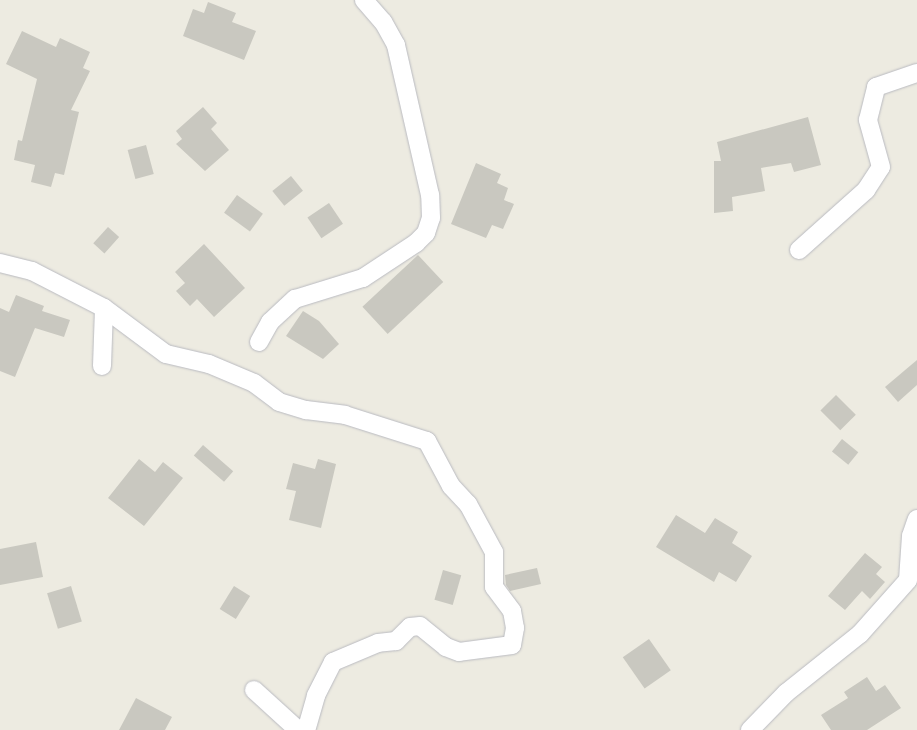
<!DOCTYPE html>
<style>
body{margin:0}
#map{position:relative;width:917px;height:730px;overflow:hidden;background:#edebe1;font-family:"Fira Sans",sans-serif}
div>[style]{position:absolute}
.building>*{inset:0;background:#c9c8c0;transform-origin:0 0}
.roads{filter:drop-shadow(0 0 1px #b9bac0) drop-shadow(0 0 1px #b9bac0)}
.minor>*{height:18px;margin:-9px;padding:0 9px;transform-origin:9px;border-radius:9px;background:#fff}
span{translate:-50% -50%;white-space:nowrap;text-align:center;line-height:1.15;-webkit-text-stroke:4px #fff;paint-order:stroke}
</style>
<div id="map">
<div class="building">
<i style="clip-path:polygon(208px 2px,236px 13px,232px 22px,256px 31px,244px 60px,183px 36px,193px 9px,204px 13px)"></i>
<i style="clip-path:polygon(22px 31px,56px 47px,60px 38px,90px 52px,83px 68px,90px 71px,71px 110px,79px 112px,64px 175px,55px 173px,51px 187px,31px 182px,35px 165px,14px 160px,18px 140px,22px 141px,37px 79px,6px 64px)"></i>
<i style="clip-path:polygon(203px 107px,217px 123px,211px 129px,229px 150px,205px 171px,176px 144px,182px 139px,176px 131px)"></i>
<i style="clip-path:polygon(808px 117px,821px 165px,794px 172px,791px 163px,761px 168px,765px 191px,732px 197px,733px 211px,714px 213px,714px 161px,721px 161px,717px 142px)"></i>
<i style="left:146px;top:145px;width:30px;height:19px;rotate:75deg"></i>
<i style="clip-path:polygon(476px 163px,501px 174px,497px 183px,508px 188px,504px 200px,514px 204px,503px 229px,492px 225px,486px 238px,451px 224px)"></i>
<i style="left:291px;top:176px;width:19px;height:24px;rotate:51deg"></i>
<i style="left:237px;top:195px;width:32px;height:22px;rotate:36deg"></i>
<i style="left:329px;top:203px;width:25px;height:26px;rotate:56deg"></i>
<i style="left:108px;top:227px;width:15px;height:22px;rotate:42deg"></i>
<i style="clip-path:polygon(204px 244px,245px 288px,214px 317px,197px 299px,190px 306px,176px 291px,185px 283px,175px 272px)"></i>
<i style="left:418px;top:255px;width:37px;height:76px;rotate:47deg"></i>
<i style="clip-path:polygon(16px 295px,44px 306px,42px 311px,70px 320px,64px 337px,35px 328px,15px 377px,0 371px,0 308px,9px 312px)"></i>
<i style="clip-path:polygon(303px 311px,319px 321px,339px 344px,323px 359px,286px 336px)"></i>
<i style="clip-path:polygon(917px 360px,917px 385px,898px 402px,885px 387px)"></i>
<i style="left:836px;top:395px;width:28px;height:22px;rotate:45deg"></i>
<i style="left:842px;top:439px;width:21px;height:16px;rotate:39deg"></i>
<i style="left:203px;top:445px;width:40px;height:14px;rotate:41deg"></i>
<i style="clip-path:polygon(139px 459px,155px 472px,163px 462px,183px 478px,144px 526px,108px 498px)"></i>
<i style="clip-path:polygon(318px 459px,336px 464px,321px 528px,289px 520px,296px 491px,286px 489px,293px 463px,315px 469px)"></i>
<i style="clip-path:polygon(676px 515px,705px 533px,715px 518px,738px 532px,732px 543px,752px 556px,736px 582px,719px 572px,714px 582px,656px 547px)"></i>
<i style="clip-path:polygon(36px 542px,43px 577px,0 585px,0 549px)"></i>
<i style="clip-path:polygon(865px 553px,882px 567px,876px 574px,885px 582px,870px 599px,862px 591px,845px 610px,828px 596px)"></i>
<i style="clip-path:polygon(537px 568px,541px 584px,510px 591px,506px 585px,505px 575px)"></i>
<i style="left:443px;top:570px;width:19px;height:31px;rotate:16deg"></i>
<i style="left:71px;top:586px;width:37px;height:25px;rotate:73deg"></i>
<i style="left:234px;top:586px;width:19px;height:27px;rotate:32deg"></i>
<i style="left:649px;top:639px;width:38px;height:32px;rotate:55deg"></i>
<i style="clip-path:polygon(867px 677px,876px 691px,885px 685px,901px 708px,867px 730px,831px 730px,821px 715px,848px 698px,844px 692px)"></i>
<i style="clip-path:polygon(136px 698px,172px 717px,165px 730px,119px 730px)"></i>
</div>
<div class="roads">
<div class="minor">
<i style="left:799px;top:250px;width:90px;rotate:-41.8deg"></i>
<i style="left:866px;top:190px;width:27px;rotate:-57deg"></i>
<i style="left:881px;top:167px;width:49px;rotate:-105.5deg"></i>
<i style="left:868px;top:120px;width:34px;rotate:-76deg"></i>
<i style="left:876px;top:87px;width:43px;rotate:-18.9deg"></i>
<i style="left:0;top:263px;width:33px;rotate:14deg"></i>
<i style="left:32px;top:271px;width:81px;rotate:27.2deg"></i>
<i style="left:104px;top:308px;width:77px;rotate:36.6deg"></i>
<i style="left:166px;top:354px;width:44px;rotate:13.1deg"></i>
<i style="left:209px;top:364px;width:49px;rotate:22.9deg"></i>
<i style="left:254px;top:383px;width:31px;rotate:37deg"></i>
<i style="left:279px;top:402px;width:28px;rotate:17deg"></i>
<i style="left:306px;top:410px;width:39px;rotate:7deg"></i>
<i style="left:345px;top:415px;width:86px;rotate:17.6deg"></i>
<i style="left:427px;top:441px;width:51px;rotate:61.9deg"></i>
<i style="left:451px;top:486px;width:25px;rotate:47deg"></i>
<i style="left:468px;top:504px;width:55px;rotate:61.6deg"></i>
<i style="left:494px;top:552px;width:35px;rotate:90deg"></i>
<i style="left:494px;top:587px;width:30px;rotate:53deg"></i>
<i style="left:512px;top:611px;width:17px;rotate:80deg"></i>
<i style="left:515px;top:628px;width:17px;rotate:100deg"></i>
<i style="left:512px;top:645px;width:53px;rotate:172.5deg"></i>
<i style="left:459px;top:652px;width:14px;rotate:-159deg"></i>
<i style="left:446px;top:647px;width:33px;rotate:-141deg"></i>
<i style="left:420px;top:626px;width:10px;rotate:174deg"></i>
<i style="left:410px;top:627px;width:20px;rotate:135deg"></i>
<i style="left:396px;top:641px;width:18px;rotate:174deg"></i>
<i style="left:378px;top:643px;width:49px;rotate:157.1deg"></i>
<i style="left:333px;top:662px;width:38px;rotate:117deg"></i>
<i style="left:316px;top:696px;width:35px;rotate:106deg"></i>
<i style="left:259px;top:342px;width:23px;rotate:-61deg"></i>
<i style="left:270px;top:322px;width:34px;rotate:-43deg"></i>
<i style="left:295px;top:299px;width:71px;rotate:-17.2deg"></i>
<i style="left:363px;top:278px;width:64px;rotate:-33.4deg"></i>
<i style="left:416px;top:243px;width:14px;rotate:-45deg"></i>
<i style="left:426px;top:233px;width:16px;rotate:-72deg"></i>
<i style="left:431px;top:218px;width:23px;rotate:-92deg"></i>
<i style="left:430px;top:195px;width:154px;rotate:-102.8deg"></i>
<i style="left:396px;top:45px;width:26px;rotate:-119deg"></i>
<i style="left:383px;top:22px;width:29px;rotate:-131deg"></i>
<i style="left:102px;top:366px;width:58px;rotate:-88deg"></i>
<i style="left:254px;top:690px;width:59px;rotate:42.3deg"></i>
<i style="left:750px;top:730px;width:52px;rotate:-45.8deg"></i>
<i style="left:786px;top:693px;width:95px;rotate:-38.6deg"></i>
<i style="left:860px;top:634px;width:72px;rotate:-48.4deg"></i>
<i style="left:908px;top:580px;width:44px;rotate:-86.1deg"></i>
<i style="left:911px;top:536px;width:18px;rotate:-71deg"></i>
</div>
</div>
</div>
